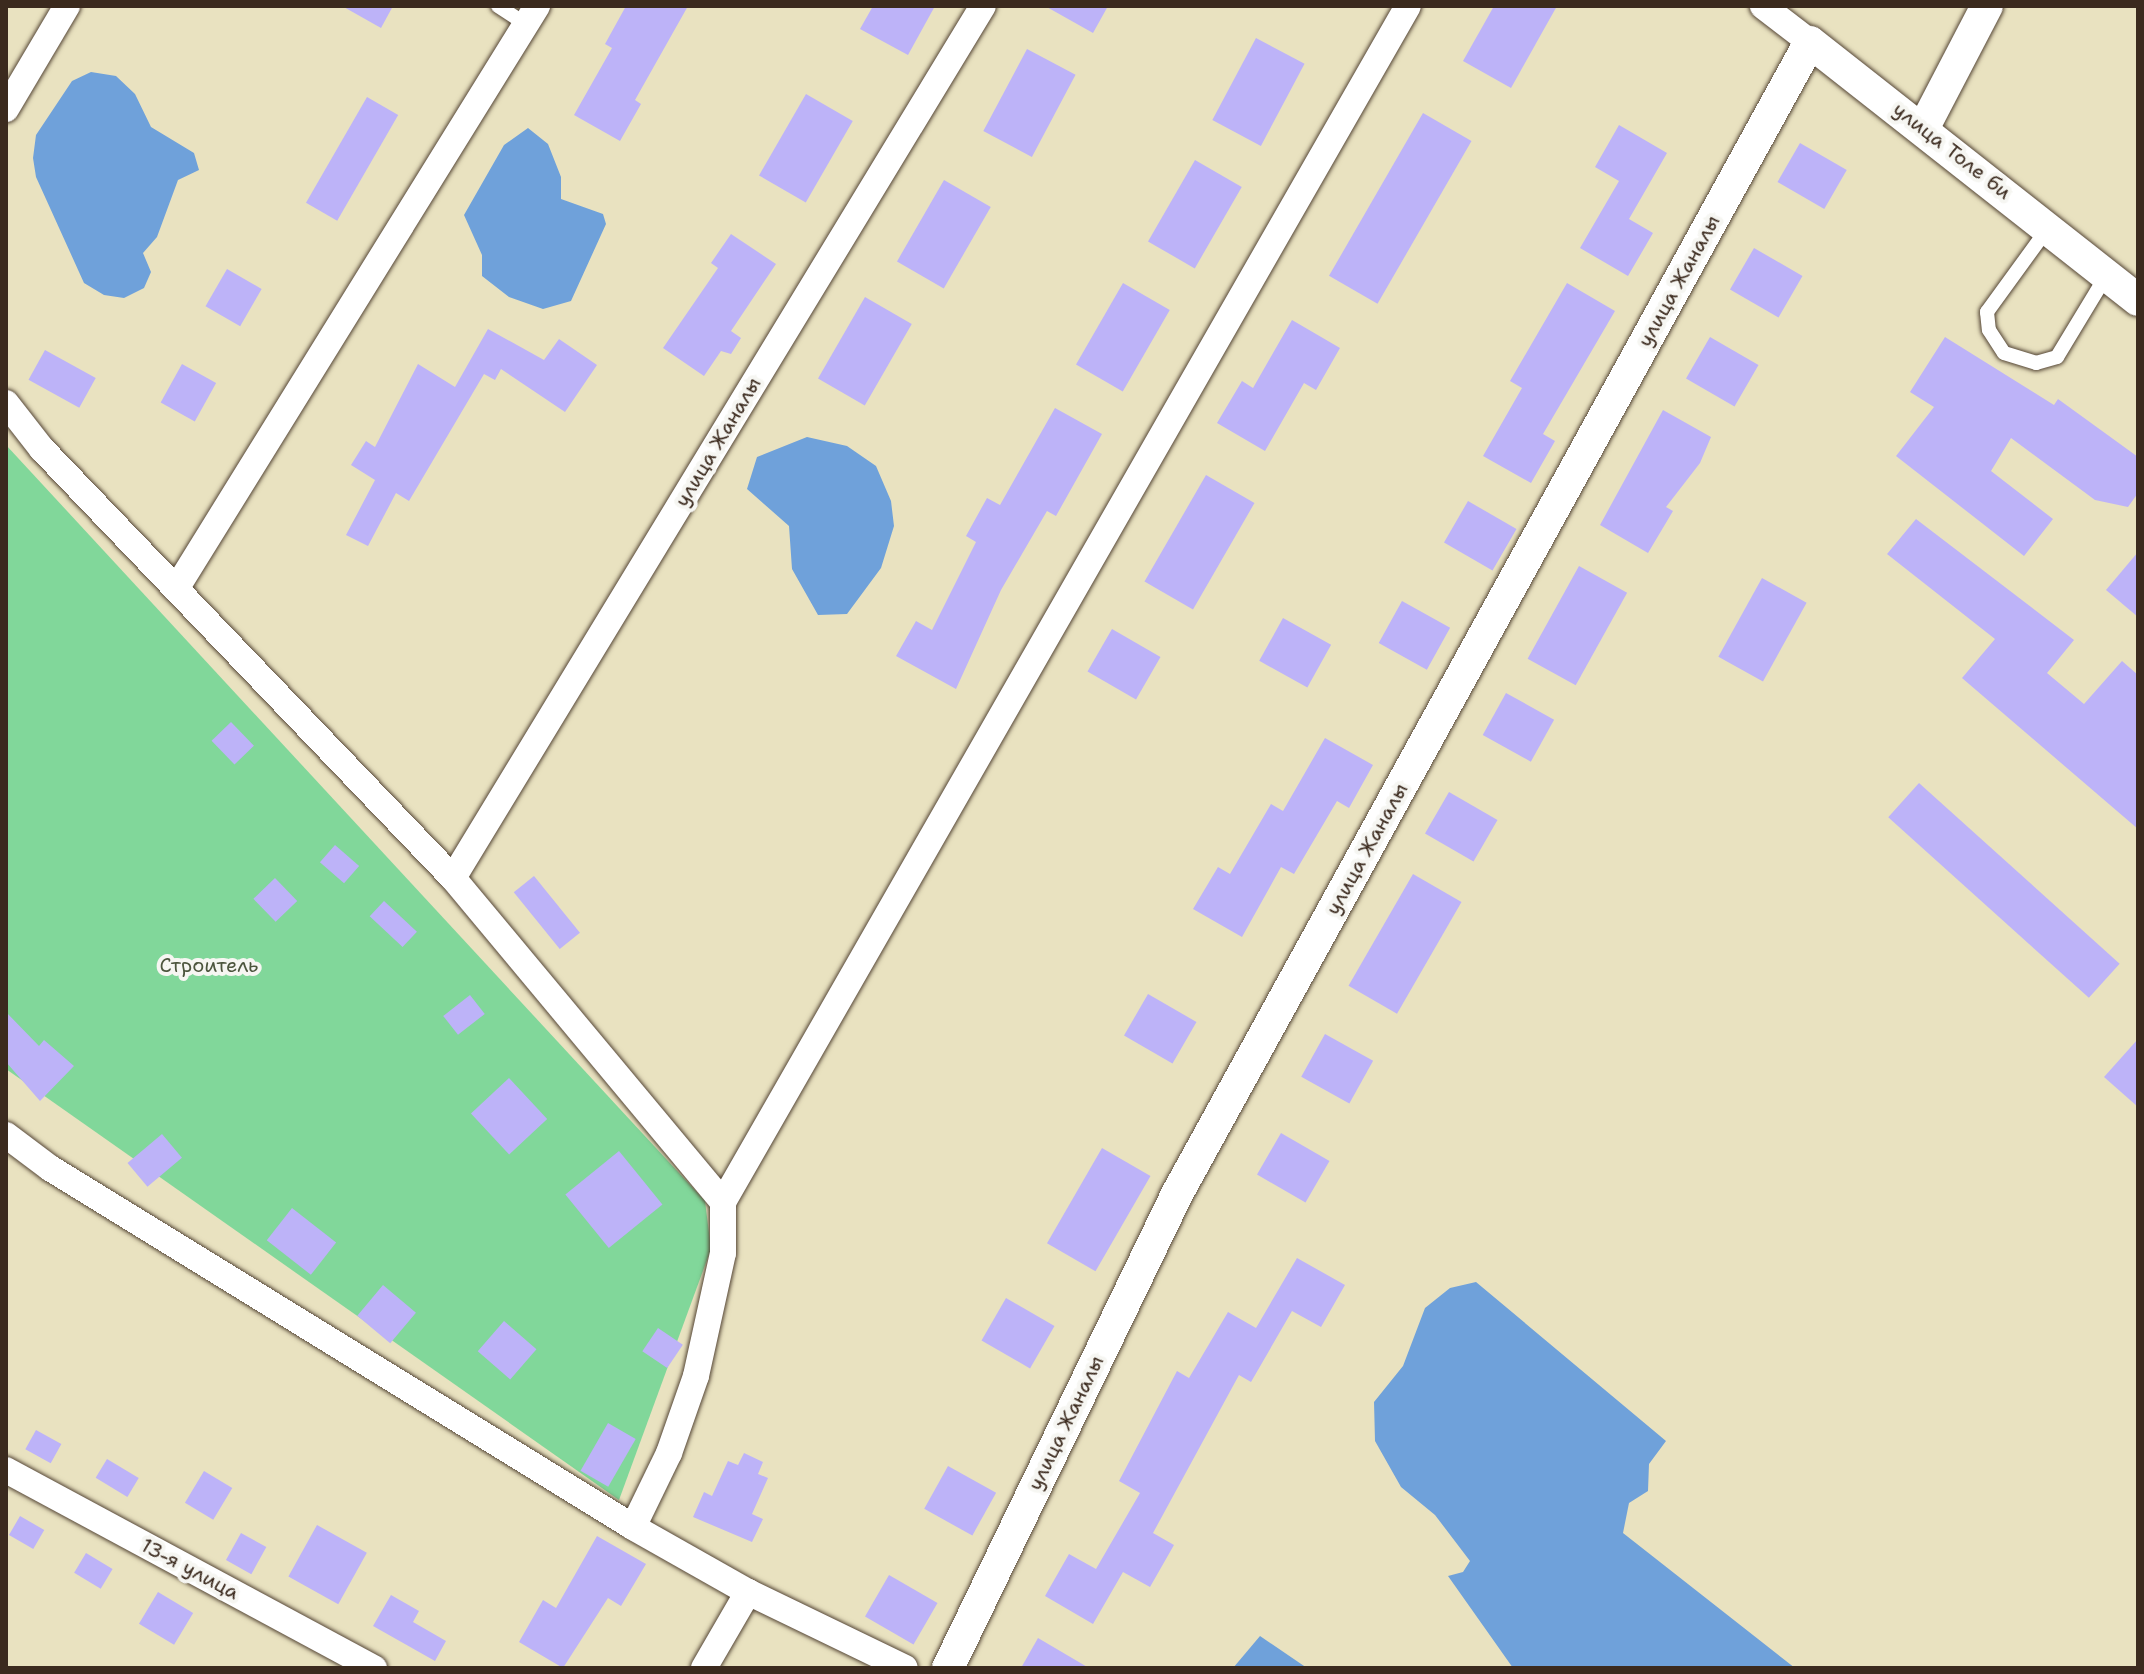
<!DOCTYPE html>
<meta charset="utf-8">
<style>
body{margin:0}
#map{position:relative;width:2144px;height:1674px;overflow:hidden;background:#e9e2c0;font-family:"Shantell Sans",sans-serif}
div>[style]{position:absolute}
.green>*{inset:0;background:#81d79a}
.water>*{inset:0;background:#6fa1da}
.building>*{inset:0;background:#bdb3f8;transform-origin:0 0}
.roads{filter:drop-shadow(0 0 2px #554636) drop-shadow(0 0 2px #554636)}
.service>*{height:14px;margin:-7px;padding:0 7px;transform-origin:7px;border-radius:7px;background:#fff}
.minor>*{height:26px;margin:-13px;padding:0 13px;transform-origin:13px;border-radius:13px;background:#fff}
.tertiary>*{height:32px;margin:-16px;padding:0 16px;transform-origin:16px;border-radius:16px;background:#fff}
span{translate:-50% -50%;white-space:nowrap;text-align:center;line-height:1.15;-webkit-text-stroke:8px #f6f6f2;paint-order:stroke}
.street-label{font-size:20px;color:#3b2a1e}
.park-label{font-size:20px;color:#4c553d}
.frame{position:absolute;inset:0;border:8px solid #3b2a1e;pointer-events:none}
</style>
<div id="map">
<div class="green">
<i style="clip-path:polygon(6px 445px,705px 1201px,711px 1249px,619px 1500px,6px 1069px)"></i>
</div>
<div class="water">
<i style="clip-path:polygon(91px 72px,116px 76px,135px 94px,151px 127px,194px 153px,199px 170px,178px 180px,157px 237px,143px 253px,151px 272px,144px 288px,124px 298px,104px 295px,84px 283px,36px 177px,33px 158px,36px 135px,72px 81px)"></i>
<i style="clip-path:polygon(528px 128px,548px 144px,561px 177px,561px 199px,603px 214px,606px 224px,571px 301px,543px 309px,509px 297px,482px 276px,482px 255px,464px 215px,504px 145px)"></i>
<i style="clip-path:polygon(807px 437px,847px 446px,876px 466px,891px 501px,894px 526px,881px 568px,847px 614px,818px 615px,792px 569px,789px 526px,747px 489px,757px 457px)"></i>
<i style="clip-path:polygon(1476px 1282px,1666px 1441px,1649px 1464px,1648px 1491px,1629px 1503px,1623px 1533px,1795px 1668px,1513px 1668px,1448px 1576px,1463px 1572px,1470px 1561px,1435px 1515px,1401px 1487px,1375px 1441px,1374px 1402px,1403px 1366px,1425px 1308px,1450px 1288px)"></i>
<i style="clip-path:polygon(1260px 1636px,1307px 1668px,1233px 1668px)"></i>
</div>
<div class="building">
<i style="clip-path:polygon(342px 6px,393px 6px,381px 28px)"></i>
<i style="clip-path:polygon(626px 6px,688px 6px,635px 100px,641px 104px,620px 141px,574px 115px,612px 48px,605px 44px)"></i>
<i style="clip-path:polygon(873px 6px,935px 6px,908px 55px,860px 29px)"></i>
<i style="clip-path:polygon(1045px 6px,1108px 6px,1093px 33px)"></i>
<i style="clip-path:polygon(1494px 6px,1557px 6px,1511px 88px,1463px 61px)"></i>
<i style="left:1256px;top:38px;width:55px;height:93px;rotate:28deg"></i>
<i style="left:1027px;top:49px;width:55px;height:93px;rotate:28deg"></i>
<i style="left:806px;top:94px;width:54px;height:94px;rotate:30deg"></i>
<i style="left:367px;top:97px;width:36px;height:122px;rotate:30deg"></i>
<i style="left:1423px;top:113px;width:56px;height:188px;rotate:30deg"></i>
<i style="clip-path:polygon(1619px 125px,1667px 153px,1629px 219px,1653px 233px,1628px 276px,1580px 248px,1619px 181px,1595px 167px)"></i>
<i style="left:1800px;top:143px;width:54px;height:45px;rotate:30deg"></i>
<i style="left:1195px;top:160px;width:54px;height:94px;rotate:30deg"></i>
<i style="left:944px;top:180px;width:54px;height:94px;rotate:30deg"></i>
<i style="clip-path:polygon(731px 234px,776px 264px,731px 331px,741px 338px,731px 354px,721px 351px,704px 376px,663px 348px,718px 268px,711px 263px)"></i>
<i style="left:1754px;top:248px;width:56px;height:48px;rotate:30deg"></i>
<i style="left:227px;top:269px;width:40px;height:43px;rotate:30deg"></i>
<i style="left:1123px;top:283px;width:54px;height:94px;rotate:30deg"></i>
<i style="clip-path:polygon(1567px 283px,1615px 311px,1543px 434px,1555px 441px,1531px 483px,1483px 456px,1522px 388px,1510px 381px)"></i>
<i style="left:865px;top:297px;width:54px;height:94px;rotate:30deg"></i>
<i style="clip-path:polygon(1292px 320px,1340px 348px,1316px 390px,1304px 383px,1265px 451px,1217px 423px,1242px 381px,1253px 388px)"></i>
<i style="clip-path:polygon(488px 329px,544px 360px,559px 339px,597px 365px,565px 412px,501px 369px,495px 380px,484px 374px,409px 501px,396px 493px,368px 546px,346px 535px,375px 480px,351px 465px,366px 441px,375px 447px,418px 364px,455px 387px)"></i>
<i style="left:1710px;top:337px;width:56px;height:48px;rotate:30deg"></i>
<i style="clip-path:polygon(1945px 337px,2054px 405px,2058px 399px,2138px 457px,2138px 493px,2128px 507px,2095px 500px,2011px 438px,1991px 471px,2053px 519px,2024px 556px,1896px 456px,1934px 407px,1910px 392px)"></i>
<i style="left:45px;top:350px;width:58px;height:34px;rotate:29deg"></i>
<i style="left:182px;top:364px;width:39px;height:44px;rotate:29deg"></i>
<i style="clip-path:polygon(1055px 408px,1102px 434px,1056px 516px,1047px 511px,1001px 590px,956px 689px,896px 656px,916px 621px,932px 630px,976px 542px,966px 536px,987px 498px,1000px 505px)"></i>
<i style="clip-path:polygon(1663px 410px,1711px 437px,1700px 463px,1666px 507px,1673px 511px,1648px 553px,1600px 525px)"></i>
<i style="left:1206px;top:475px;width:56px;height:123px;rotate:30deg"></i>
<i style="left:1468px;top:501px;width:56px;height:48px;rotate:30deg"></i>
<i style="clip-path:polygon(1916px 519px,2074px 640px,2047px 673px,2084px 704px,2122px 661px,2138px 675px,2138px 829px,1962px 678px,1995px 639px,1887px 554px)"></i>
<i style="clip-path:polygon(2138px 552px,2138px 617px,2106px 590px)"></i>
<i style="left:1579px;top:566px;width:55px;height:106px;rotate:29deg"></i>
<i style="left:1762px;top:578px;width:51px;height:90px;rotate:29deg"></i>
<i style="left:1402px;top:601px;width:55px;height:48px;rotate:29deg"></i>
<i style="left:1283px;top:618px;width:55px;height:49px;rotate:29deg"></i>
<i style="left:1112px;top:629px;width:56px;height:49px;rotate:30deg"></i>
<i style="left:1506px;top:693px;width:55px;height:48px;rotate:29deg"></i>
<i style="left:231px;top:722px;width:33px;height:27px;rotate:46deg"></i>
<i style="clip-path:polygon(1325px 738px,1373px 765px,1349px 808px,1337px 801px,1294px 874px,1281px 867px,1242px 937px,1193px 909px,1218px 867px,1230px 874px,1271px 804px,1283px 811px)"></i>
<i style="left:1919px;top:783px;width:270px;height:46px;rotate:42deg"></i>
<i style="left:1449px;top:792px;width:56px;height:48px;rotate:30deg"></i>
<i style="left:335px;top:845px;width:32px;height:23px;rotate:41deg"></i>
<i style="left:1413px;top:874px;width:56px;height:129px;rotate:30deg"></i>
<i style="left:534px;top:876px;width:73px;height:26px;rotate:51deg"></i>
<i style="left:275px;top:878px;width:32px;height:30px;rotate:46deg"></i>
<i style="left:384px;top:901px;width:45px;height:21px;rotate:43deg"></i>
<i style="left:1148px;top:994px;width:56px;height:48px;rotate:30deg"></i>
<i style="left:470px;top:995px;width:24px;height:34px;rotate:52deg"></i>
<i style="clip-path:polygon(6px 1012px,39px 1046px,44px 1040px,74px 1066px,40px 1101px,6px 1062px)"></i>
<i style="left:1325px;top:1034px;width:55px;height:49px;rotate:29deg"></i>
<i style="clip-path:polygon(2138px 1039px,2138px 1107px,2104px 1077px)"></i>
<i style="left:509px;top:1078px;width:56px;height:52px;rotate:47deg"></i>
<i style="left:1281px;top:1133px;width:56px;height:48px;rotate:30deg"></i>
<i style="left:162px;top:1134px;width:31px;height:45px;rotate:50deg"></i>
<i style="left:1102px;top:1148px;width:56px;height:110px;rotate:30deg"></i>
<i style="left:619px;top:1151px;width:69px;height:69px;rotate:51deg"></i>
<i style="left:292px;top:1208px;width:56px;height:41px;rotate:38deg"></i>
<i style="clip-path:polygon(1297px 1258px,1345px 1285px,1321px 1327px,1292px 1311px,1251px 1382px,1239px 1375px,1153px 1533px,1174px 1545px,1150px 1587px,1123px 1572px,1093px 1624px,1045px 1596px,1069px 1554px,1096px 1569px,1140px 1493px,1119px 1481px,1177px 1371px,1189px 1378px,1228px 1312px,1256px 1328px)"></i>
<i style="left:383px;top:1285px;width:43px;height:40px;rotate:40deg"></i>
<i style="left:1006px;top:1298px;width:56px;height:49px;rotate:30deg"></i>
<i style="left:504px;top:1321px;width:43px;height:40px;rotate:41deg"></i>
<i style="left:658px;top:1328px;width:30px;height:28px;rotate:34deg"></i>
<i style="left:608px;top:1423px;width:32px;height:55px;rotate:30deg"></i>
<i style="left:36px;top:1430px;width:29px;height:22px;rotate:29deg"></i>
<i style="clip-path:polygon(744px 1453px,763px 1462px,758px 1474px,768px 1478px,752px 1514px,763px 1519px,752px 1542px,693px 1517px,704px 1492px,712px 1496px,728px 1461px,738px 1465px)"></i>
<i style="left:107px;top:1459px;width:37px;height:22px;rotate:31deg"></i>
<i style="left:948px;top:1466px;width:55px;height:49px;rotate:29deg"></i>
<i style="left:204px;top:1471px;width:33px;height:37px;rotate:31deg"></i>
<i style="left:20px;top:1516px;width:28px;height:22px;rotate:30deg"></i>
<i style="left:317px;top:1525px;width:57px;height:59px;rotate:29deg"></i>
<i style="left:241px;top:1533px;width:29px;height:31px;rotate:29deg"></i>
<i style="clip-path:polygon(597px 1536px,646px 1564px,621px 1606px,608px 1598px,563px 1668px,519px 1642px,543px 1600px,556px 1608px)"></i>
<i style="left:86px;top:1553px;width:31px;height:23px;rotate:31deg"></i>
<i style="left:889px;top:1575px;width:56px;height:48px;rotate:30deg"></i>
<i style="left:158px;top:1592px;width:41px;height:37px;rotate:31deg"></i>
<i style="clip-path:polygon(391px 1595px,419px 1611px,413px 1622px,446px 1641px,435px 1661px,373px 1626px)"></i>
<i style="clip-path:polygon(1038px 1638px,1089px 1668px,1021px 1668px)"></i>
</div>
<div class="roads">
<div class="service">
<i style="left:498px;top:6px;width:33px;rotate:33deg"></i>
<i style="left:2048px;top:228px;width:104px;rotate:126deg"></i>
<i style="left:1987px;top:312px;width:18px;rotate:84deg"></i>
<i style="left:1989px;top:330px;width:27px;rotate:57deg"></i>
<i style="left:2004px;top:353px;width:34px;rotate:17deg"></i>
<i style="left:2036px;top:363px;width:22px;rotate:-16deg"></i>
<i style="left:2057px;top:357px;width:95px;rotate:-58.8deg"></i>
</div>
<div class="minor">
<i style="left:1763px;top:6px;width:59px;rotate:37.5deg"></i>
<i style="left:6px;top:109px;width:120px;rotate:-59.4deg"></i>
<i style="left:6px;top:403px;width:58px;rotate:52deg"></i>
<i style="left:42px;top:449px;width:594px;rotate:46.23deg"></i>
<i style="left:453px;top:878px;width:422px;rotate:50.2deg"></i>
<i style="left:723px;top:1202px;width:51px;rotate:90deg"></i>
<i style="left:723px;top:1253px;width:126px;rotate:102.4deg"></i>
<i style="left:696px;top:1376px;width:82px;rotate:109.3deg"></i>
<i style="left:669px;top:1453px;width:82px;rotate:115.9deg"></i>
<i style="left:176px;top:589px;width:686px;rotate:-58.23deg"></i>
<i style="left:453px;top:878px;width:1020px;rotate:-58.71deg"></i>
<i style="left:6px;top:1135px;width:55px;rotate:36.9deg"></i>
<i style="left:50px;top:1168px;width:685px;rotate:31.62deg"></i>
<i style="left:633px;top:1527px;width:132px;rotate:29.5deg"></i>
<i style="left:748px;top:1592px;width:174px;rotate:25.8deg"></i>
<i style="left:723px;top:1202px;width:1378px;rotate:-60.2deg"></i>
<i style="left:6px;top:1470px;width:418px;rotate:28.3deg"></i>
<i style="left:704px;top:1668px;width:88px;rotate:-59.9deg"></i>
</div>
<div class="tertiary">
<i style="left:1924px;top:127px;width:136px;rotate:-62.5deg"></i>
<i style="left:948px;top:1668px;width:526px;rotate:-64.21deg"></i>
<i style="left:1177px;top:1194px;width:1314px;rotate:-61.21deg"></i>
<i style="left:1810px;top:42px;width:417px;rotate:38.2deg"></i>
</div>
</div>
<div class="street-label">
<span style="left:1952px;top:151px;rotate:38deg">улица Толе би</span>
<span style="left:1679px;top:281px;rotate:-61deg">улица Жаналы</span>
<span style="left:718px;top:442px;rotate:-59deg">улица Жаналы</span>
<span style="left:1367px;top:849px;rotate:-61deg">улица Жаналы</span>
<span style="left:1066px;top:1423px;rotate:-64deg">улица Жаналы</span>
<span style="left:190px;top:1569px;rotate:28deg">13-я улица</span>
</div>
<div class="park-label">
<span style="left:209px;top:965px">Строитель</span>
</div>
<div class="frame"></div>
</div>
